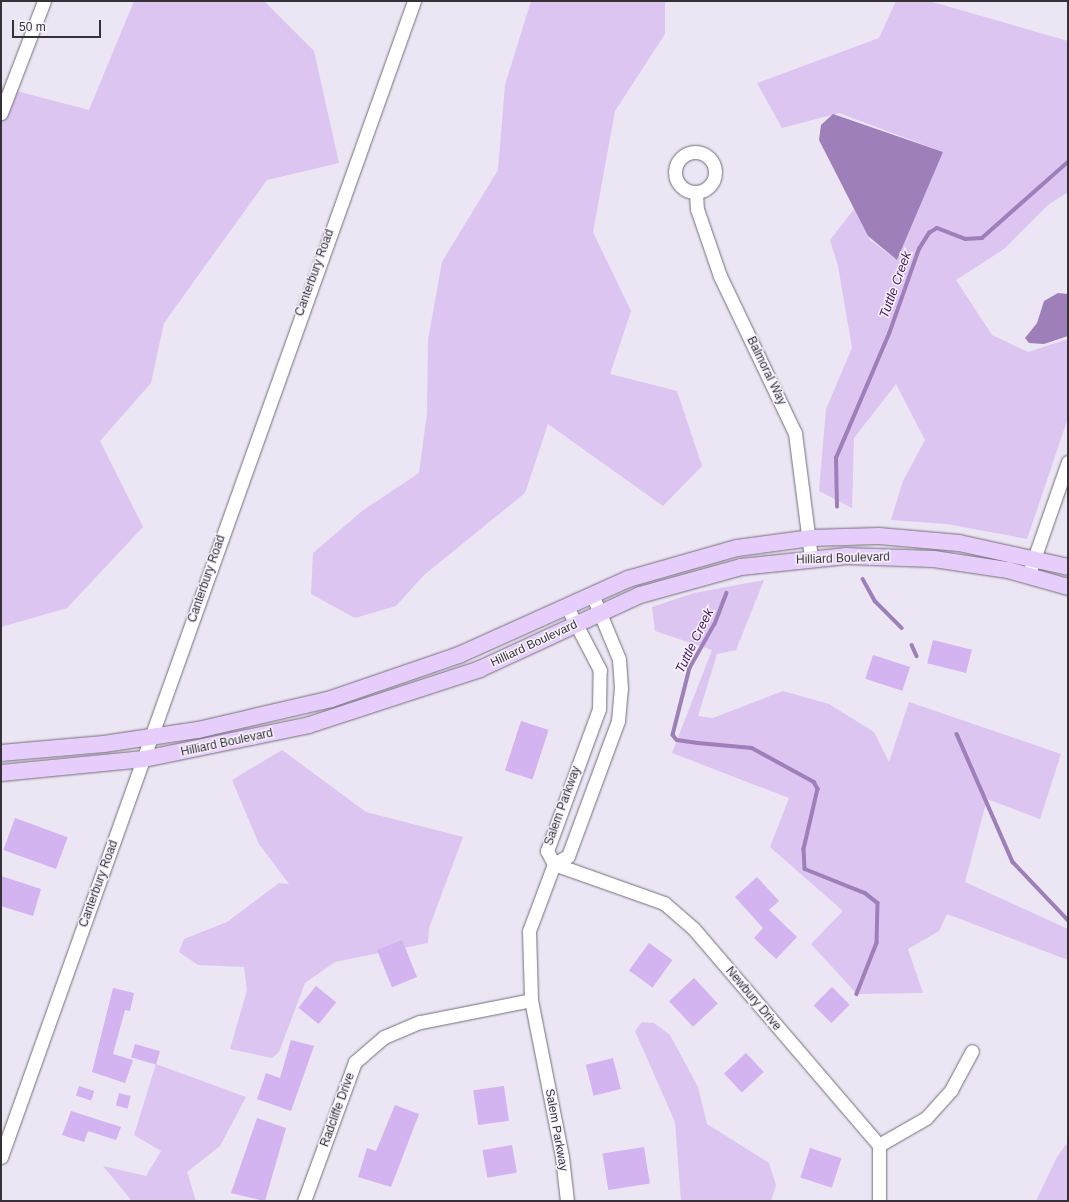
<!DOCTYPE html>
<style>
body{margin:0}
#map{position:relative;width:1069px;height:1202px;overflow:hidden;background:#ece5f3;font-family:Helvetica,sans-serif}
div>[style]{position:absolute}
.green>*{inset:0;background:#dcc5f1}
.water>*{inset:0;background:#9e7fb9}
.stream>*{height:3.5px;margin:-1.75px;padding:0 1.75px;transform-origin:1.75px;border-radius:1.75px;background:#9e7fb9}
.building>*{inset:0;background:#d3b3f0;transform-origin:0 0}
.roads{filter:drop-shadow(0 0 1px #746e7a) drop-shadow(0 0 1px #746e7a)}
.minor>*{height:13px;margin:-6.5px;padding:0 6.5px;transform-origin:6.5px;border-radius:6.5px;background:#fff}
.minor>.ring{margin:-6.5px;padding:0;box-sizing:content-box;background:none;border:13px solid #fff;border-radius:50%}
.major>*{height:16px;margin:-8px;padding:0 8px;transform-origin:8px;border-radius:8px;background:#e6cdfb}
span{translate:-50% -50%;white-space:nowrap;text-align:center;line-height:1.15;-webkit-text-stroke:3px #f9f3fe;paint-order:stroke}
.street-label{font-size:12px;color:#343237}
.water-label{font-size:13px;color:#42185e;font-style:italic}
.frame{position:absolute;inset:0;border:2px solid #343237;pointer-events:none}
.scale{position:absolute;left:12px;top:20px;width:89px;height:18px;box-sizing:border-box;border:2px solid #343237;border-top:0;padding-left:5px;font-size:12px;line-height:14px;white-space:nowrap;color:#343237;-webkit-text-stroke:3px #f9f3fe;paint-order:stroke}
</style>
<div id="map">
<div class="green">
<i style="clip-path:polygon(134px 1px,264px 1px,314px 51px,339px 163px,267px 180px,164px 323px,151px 383px,100px 441px,143px 527px,67px 608px,1px 627px,1px 87px,89px 110px)"></i>
<i style="clip-path:polygon(531px 1px,665px 1px,665px 34px,615px 111px,593px 232px,631px 311px,610px 374px,677px 391px,702px 466px,663px 506px,548px 424px,525px 493px,424px 575px,396px 606px,355px 618px,311px 594px,313px 553px,362px 511px,419px 473px,427px 413px,428px 340px,442px 262px,498px 170px,505px 85px)"></i>
<i style="clip-path:polygon(896px 1px,929px 1px,1068px 41px,1068px 192px,1048px 205px,1004px 249px,956px 280px,992px 335px,1028px 352px,1068px 339px,1068px 418px,1027px 539px,947px 524px,891px 520px,903px 481px,925px 440px,896px 384px,854px 438px,852px 508px,819px 491px,826px 409px,852px 348px,838px 266px,830px 240px,854px 209px,870px 240px,897px 260px,943px 152px,839px 113px,782px 128px,757px 83px,879px 38px)"></i>
<i style="clip-path:polygon(764px 580px,736px 650px,717px 654px,698px 716px,713px 718px,783px 691px,829px 704px,874px 732px,889px 762px,909px 702px,1061px 754px,1040px 819px,987px 799px,965px 882px,1068px 929px,1068px 960px,947px 914px,939px 931px,908px 949px,923px 993px,857px 994px,811px 944px,843px 911px,770px 847px,789px 798px,672px 753px,712px 650px,655px 631px,652px 607px,694px 593px)"></i>
<i style="clip-path:polygon(282px 750px,366px 812px,463px 837px,429px 928px,428px 943px,335px 962px,305px 983px,279px 1052px,272px 1058px,230px 1049px,247px 990px,244px 967px,198px 965px,179px 952px,184px 939px,227px 922px,279px 883px,289px 884px,259px 844px,232px 780px)"></i>
<i style="clip-path:polygon(642px 1022px,654px 1023px,670px 1035px,698px 1087px,707px 1124px,769px 1163px,776px 1185px,771px 1201px,681px 1201px,675px 1122px,635px 1031px)"></i>
<i style="clip-path:polygon(156px 1064px,246px 1097px,220px 1146px,187px 1172px,196px 1201px,132px 1201px,103px 1166px,146px 1176px,161px 1151px,134px 1135px)"></i>
<i style="clip-path:polygon(1068px 1142px,1068px 1201px,1036px 1201px,1057px 1157px)"></i>
</div>
<div class="water">
<i style="clip-path:polygon(833px 114px,943px 152px,897px 260px,868px 236px,819px 140px,821px 125px)"></i>
<i style="clip-path:polygon(1058px 293px,1068px 294px,1068px 336px,1044px 344px,1029px 343px,1025px 338px,1037px 323px,1044px 301px)"></i>
</div>
<div class="stream">
<i style="left:837px;top:507px;width:49px;rotate:-91.2deg"></i>
<i style="left:836px;top:458px;width:135px;rotate:-66.9deg"></i>
<i style="left:889px;top:334px;width:90px;rotate:-70.6deg"></i>
<i style="left:919px;top:249px;width:19px;rotate:-58deg"></i>
<i style="left:929px;top:233px;width:9px;rotate:-32deg"></i>
<i style="left:937px;top:228px;width:30px;rotate:21deg"></i>
<i style="left:965px;top:239px;width:17px;rotate:-3deg"></i>
<i style="left:982px;top:238px;width:115px;rotate:-41.5deg"></i>
<i style="left:863px;top:579px;width:25px;rotate:61deg"></i>
<i style="left:875px;top:601px;width:38px;rotate:45deg"></i>
<i style="left:727px;top:593px;width:33px;rotate:111deg"></i>
<i style="left:715px;top:624px;width:51px;rotate:119.6deg"></i>
<i style="left:690px;top:668px;width:69px;rotate:104.2deg"></i>
<i style="left:673px;top:735px;width:6px;rotate:51deg"></i>
<i style="left:677px;top:740px;width:21px;rotate:8deg"></i>
<i style="left:698px;top:743px;width:54px;rotate:5.3deg"></i>
<i style="left:752px;top:748px;width:71px;rotate:28.7deg"></i>
<i style="left:814px;top:782px;width:8px;rotate:60deg"></i>
<i style="left:818px;top:789px;width:62px;rotate:103.1deg"></i>
<i style="left:804px;top:849px;width:20px;rotate:87deg"></i>
<i style="left:805px;top:869px;width:65px;rotate:21.8deg"></i>
<i style="left:865px;top:893px;width:16px;rotate:38deg"></i>
<i style="left:878px;top:903px;width:40px;rotate:91.4deg"></i>
<i style="left:877px;top:943px;width:55px;rotate:111.4deg"></i>
<i style="left:912px;top:645px;width:12px;rotate:66deg"></i>
<i style="left:957px;top:734px;width:140px;rotate:66.4deg"></i>
<i style="left:1013px;top:862px;width:80px;rotate:46.5deg"></i>
</div>
<div class="building">
<i style="left:933px;top:640px;width:40px;height:24px;rotate:14deg"></i>
<i style="left:873px;top:655px;width:39px;height:25px;rotate:18deg"></i>
<i style="left:521px;top:721px;width:29px;height:52px;rotate:18deg"></i>
<i style="left:15px;top:818px;width:56px;height:34px;rotate:20deg"></i>
<i style="clip-path:polygon(1px 876px,41px 889px,33px 916px,1px 906px)"></i>
<i style="clip-path:polygon(757px 877px,779px 901px,769px 910px,797px 937px,776px 959px,754px 938px,763px 928px,735px 897px)"></i>
<i style="left:402px;top:940px;width:40px;height:27px;rotate:68deg"></i>
<i style="left:649px;top:943px;width:29px;height:34px;rotate:36deg"></i>
<i style="left:694px;top:978px;width:35px;height:34px;rotate:47deg"></i>
<i style="left:316px;top:986px;width:26px;height:28px;rotate:39deg"></i>
<i style="left:832px;top:987px;width:25px;height:26px;rotate:45deg"></i>
<i style="clip-path:polygon(113px 988px,134px 993px,130px 1011px,125px 1010px,113px 1054px,133px 1060px,125px 1083px,92px 1072px)"></i>
<i style="clip-path:polygon(291px 1040px,314px 1046px,291px 1111px,257px 1099px,266px 1073px,280px 1078px)"></i>
<i style="left:135px;top:1044px;width:26px;height:14px;rotate:16deg"></i>
<i style="left:746px;top:1053px;width:26px;height:30px;rotate:47deg"></i>
<i style="left:613px;top:1058px;width:32px;height:28px;rotate:76deg"></i>
<i style="left:79px;top:1086px;width:16px;height:10px;rotate:18deg"></i>
<i style="left:504px;top:1086px;width:35px;height:31px;rotate:82deg"></i>
<i style="left:119px;top:1093px;width:12px;height:13px;rotate:14deg"></i>
<i style="clip-path:polygon(395px 1105px,419px 1114px,391px 1187px,358px 1177px,367px 1148px,376px 1151px)"></i>
<i style="clip-path:polygon(71px 1111px,121px 1127px,116px 1140px,88px 1131px,84px 1142px,62px 1135px)"></i>
<i style="clip-path:polygon(257px 1118px,286px 1128px,265px 1201px,231px 1193px)"></i>
<i style="left:512px;top:1145px;width:28px;height:30px;rotate:80deg"></i>
<i style="left:644px;top:1147px;width:37px;height:42px;rotate:81deg"></i>
<i style="left:810px;top:1148px;width:33px;height:31px;rotate:18deg"></i>
</div>
<div class="roads">
<div class="minor">
<i style="left:1px;top:113px;width:120px;rotate:-69deg"></i>
<i class="ring" style="left:675px;top:152px;width:27px;height:27px"></i>
<i style="left:696px;top:192px;width:17px;rotate:87deg"></i>
<i style="left:697px;top:209px;width:71px;rotate:71.1deg"></i>
<i style="left:720px;top:276px;width:174px;rotate:64.5deg"></i>
<i style="left:795px;top:433px;width:126px;rotate:82.7deg"></i>
<i style="left:1028px;top:576px;width:121px;rotate:-70.7deg"></i>
<i style="left:554px;top:864px;width:117px;rotate:19.5deg"></i>
<i style="left:664px;top:903px;width:38px;rotate:41deg"></i>
<i style="left:693px;top:928px;width:286px;rotate:49.4deg"></i>
<i style="left:879px;top:1145px;width:56px;rotate:90deg"></i>
<i style="left:554px;top:864px;width:72px;rotate:110.5deg"></i>
<i style="left:529px;top:931px;width:69px;rotate:88.3deg"></i>
<i style="left:531px;top:1000px;width:160px;rotate:78.8deg"></i>
<i style="left:562px;top:1157px;width:44px;rotate:83.5deg"></i>
<i style="left:554px;top:864px;width:16px;rotate:-30deg"></i>
<i style="left:568px;top:856px;width:144px;rotate:-69.7deg"></i>
<i style="left:618px;top:721px;width:33px;rotate:-85deg"></i>
<i style="left:621px;top:688px;width:29px;rotate:-94deg"></i>
<i style="left:619px;top:659px;width:70px;rotate:-112.6deg"></i>
<i style="left:554px;top:864px;width:15px;rotate:-118deg"></i>
<i style="left:547px;top:851px;width:151px;rotate:-69.9deg"></i>
<i style="left:599px;top:709px;width:39px;rotate:-89deg"></i>
<i style="left:600px;top:670px;width:73px;rotate:-117.6deg"></i>
<i style="left:879px;top:1145px;width:54px;rotate:-29.9deg"></i>
<i style="left:926px;top:1118px;width:38px;rotate:-48deg"></i>
<i style="left:951px;top:1090px;width:44px;rotate:-61.7deg"></i>
<i style="left:1px;top:1157px;width:1228px;rotate:-70.34deg"></i>
<i style="left:304px;top:1201px;width:148px;rotate:-69.9deg"></i>
<i style="left:355px;top:1062px;width:38px;rotate:-41deg"></i>
<i style="left:384px;top:1037px;width:39px;rotate:-23deg"></i>
<i style="left:420px;top:1022px;width:113px;rotate:-11.2deg"></i>
</div>
<div class="major">
<i style="left:1px;top:753px;width:103px;rotate:-5deg"></i>
<i style="left:104px;top:744px;width:95px;rotate:-8.5deg"></i>
<i style="left:198px;top:730px;width:137px;rotate:-13.1deg"></i>
<i style="left:331px;top:699px;width:135px;rotate:-19deg"></i>
<i style="left:459px;top:655px;width:185px;rotate:-24.2deg"></i>
<i style="left:628px;top:579px;width:113px;rotate:-15.9deg"></i>
<i style="left:737px;top:548px;width:75px;rotate:-7.7deg"></i>
<i style="left:811px;top:538px;width:68px;rotate:-1.7deg"></i>
<i style="left:879px;top:536px;width:80px;rotate:5deg"></i>
<i style="left:959px;top:543px;width:112px;rotate:12.4deg"></i>
<i style="left:1px;top:773px;width:144px;rotate:-5.6deg"></i>
<i style="left:144px;top:759px;width:168px;rotate:-11.6deg"></i>
<i style="left:309px;top:725px;width:180px;rotate:-18.1deg"></i>
<i style="left:480px;top:669px;width:176px;rotate:-24.8deg"></i>
<i style="left:640px;top:595px;width:105px;rotate:-15.5deg"></i>
<i style="left:741px;top:567px;width:106px;rotate:-6deg"></i>
<i style="left:846px;top:556px;width:88px;rotate:2deg"></i>
<i style="left:934px;top:559px;width:75px;rotate:8.5deg"></i>
<i style="left:1008px;top:570px;width:62px;rotate:15.8deg"></i>
</div>
</div>
<div class="street-label">
<span style="left:315px;top:273px;rotate:-70deg">Canterbury Road</span>
<span style="left:766px;top:371px;rotate:64deg">Balmoral Way</span>
<span style="left:843px;top:559px;rotate:-2deg">Hilliard Boulevard</span>
<span style="left:207px;top:579px;rotate:-71deg">Canterbury Road</span>
<span style="left:534px;top:644px;rotate:-25deg">Hilliard Boulevard</span>
<span style="left:227px;top:743px;rotate:-12deg">Hilliard Boulevard</span>
<span style="left:563px;top:806px;rotate:-70deg">Salem Parkway</span>
<span style="left:99px;top:884px;rotate:-70deg">Canterbury Road</span>
<span style="left:753px;top:999px;rotate:50deg">Newbury Drive</span>
<span style="left:338px;top:1110px;rotate:-70deg">Radcliffe Drive</span>
<span style="left:556px;top:1130px;rotate:80deg">Salem Parkway</span>
</div>
<div class="water-label">
<span style="left:896px;top:285px;rotate:-70deg">Tuttle Creek</span>
<span style="left:695px;top:641px;rotate:-64deg">Tuttle Creek</span>
</div>
<div class="frame"></div>
<div class="scale">50 m</div>
</div>
